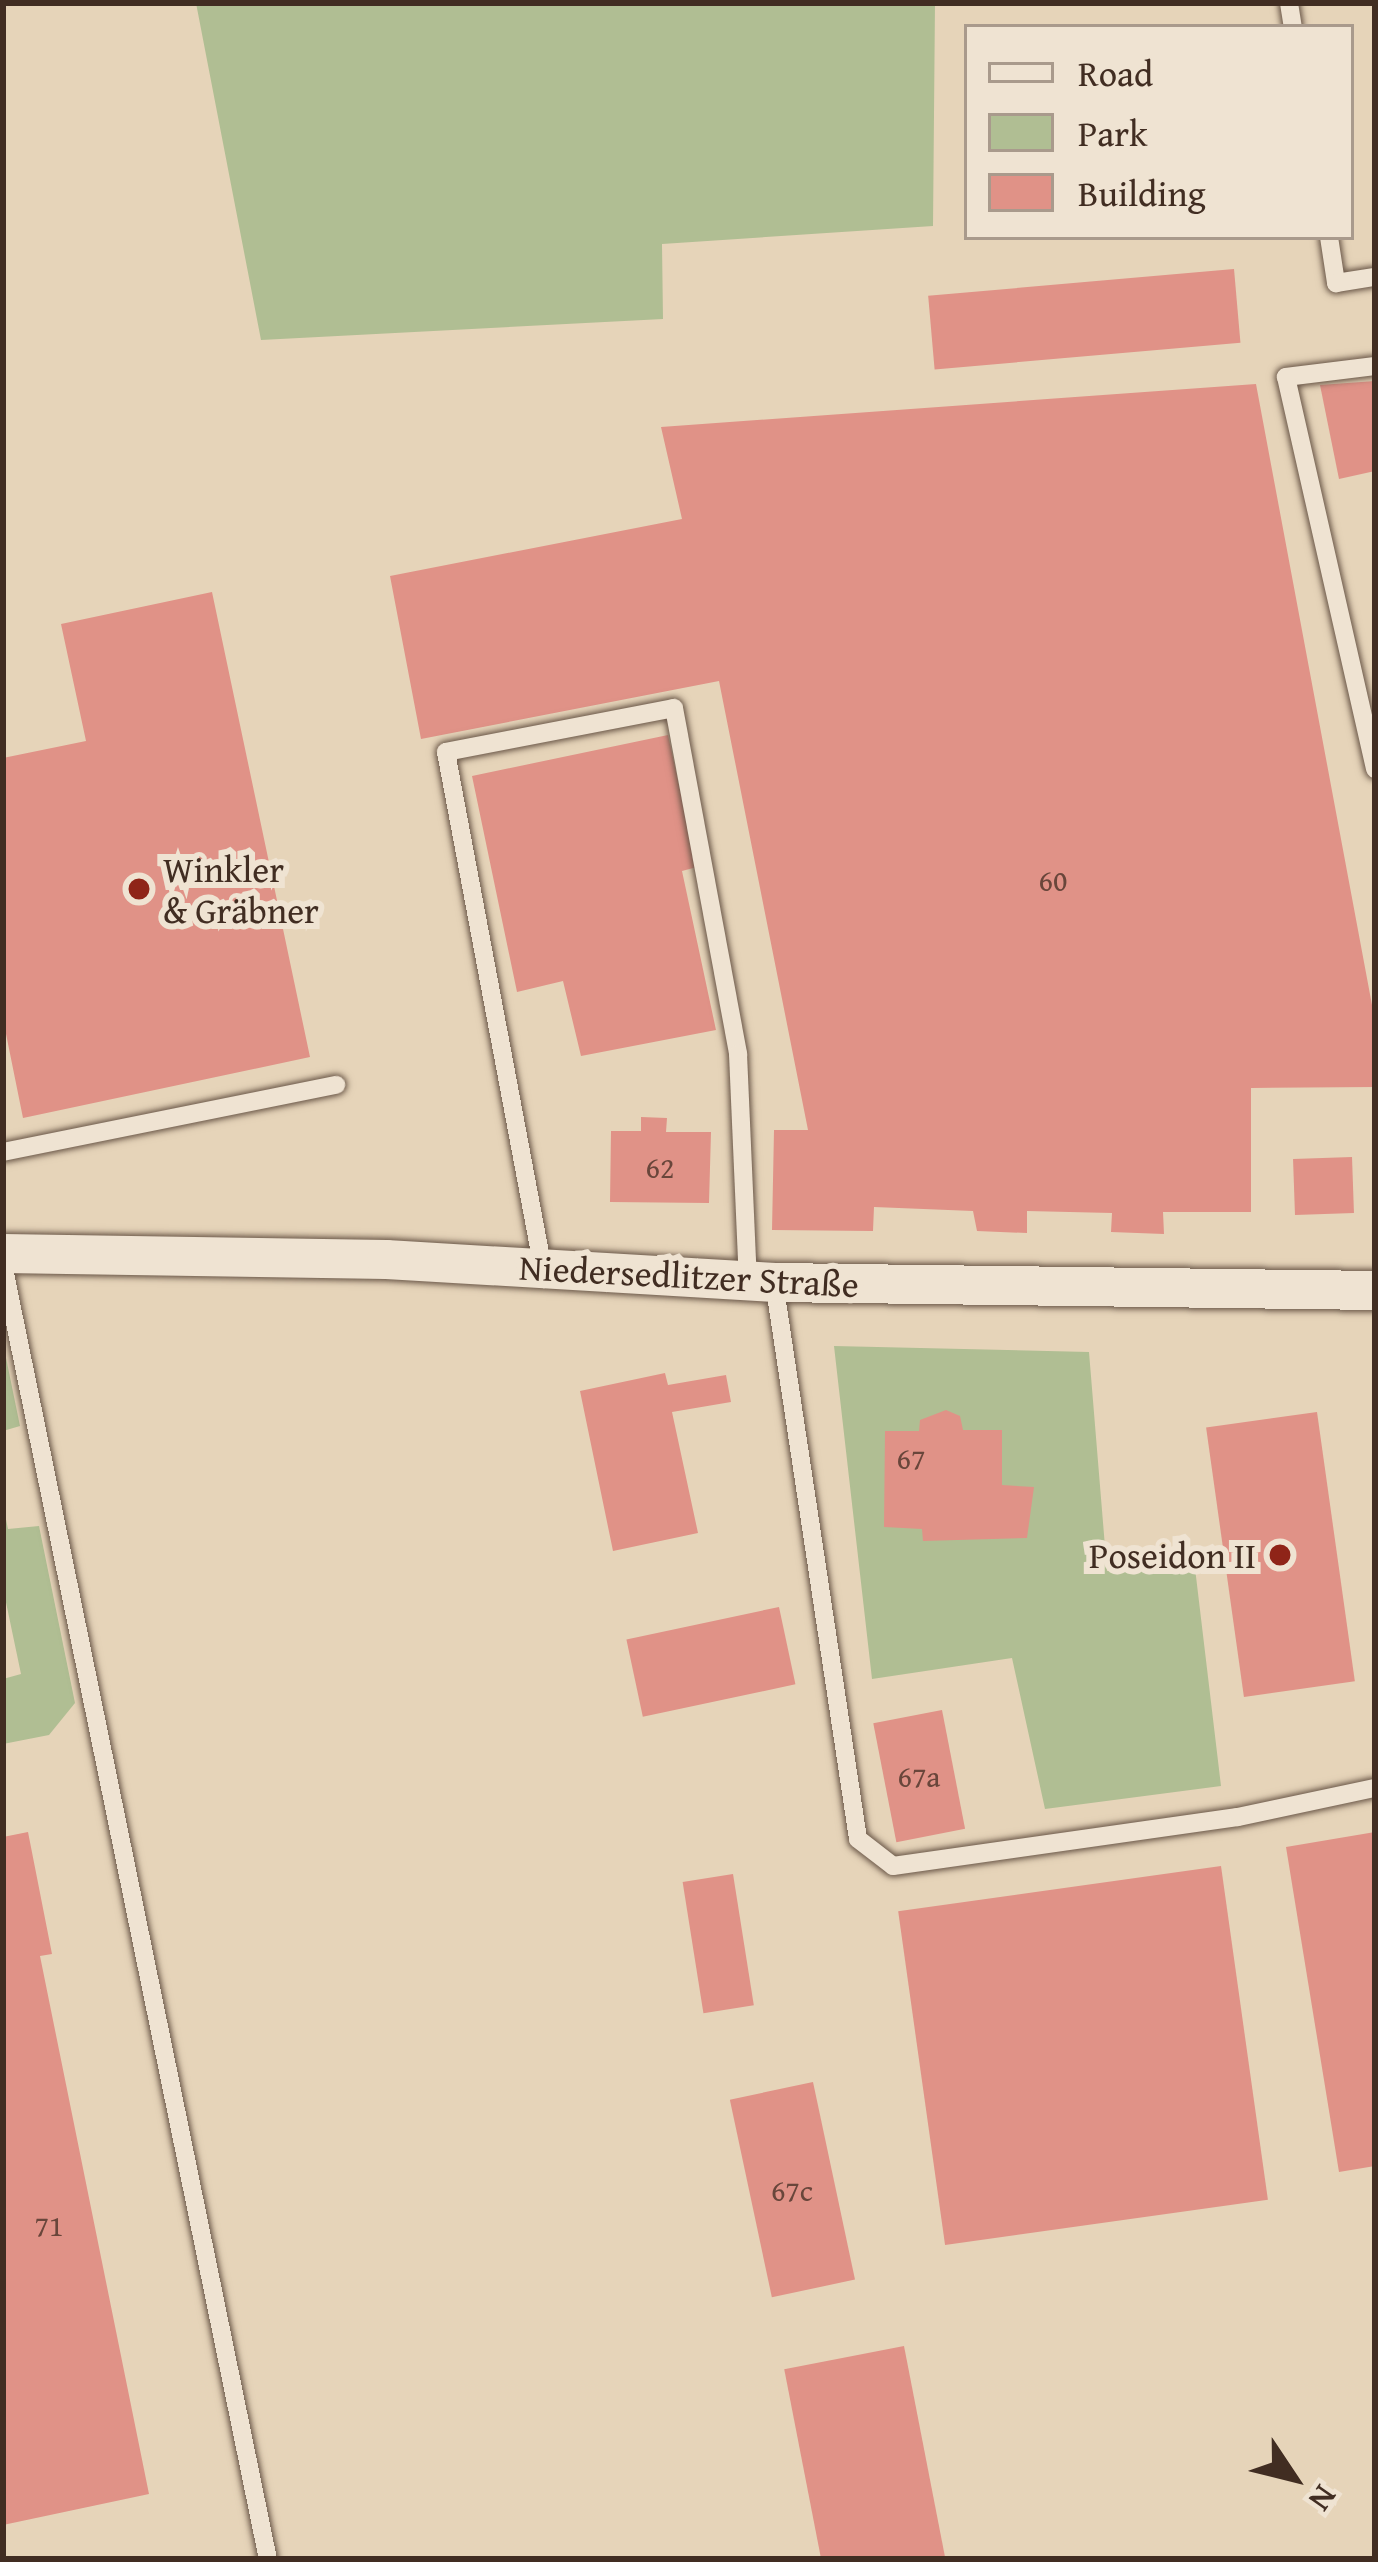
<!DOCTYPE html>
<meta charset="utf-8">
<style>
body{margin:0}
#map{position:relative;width:1378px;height:2562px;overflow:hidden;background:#e6d4b9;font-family:"Gentium Book Plus",serif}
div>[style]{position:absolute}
.green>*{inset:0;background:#b0be93}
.building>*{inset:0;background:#e09287;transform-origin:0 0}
.roads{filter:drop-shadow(0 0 3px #6a5748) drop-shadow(0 0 3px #6a5748)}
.service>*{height:18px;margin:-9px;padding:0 9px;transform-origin:9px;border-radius:9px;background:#efe3d2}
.minor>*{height:39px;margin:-19.5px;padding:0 19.5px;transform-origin:19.5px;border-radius:19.5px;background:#efe3d2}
.dots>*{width:33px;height:33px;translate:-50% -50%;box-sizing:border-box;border:6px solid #efe3d2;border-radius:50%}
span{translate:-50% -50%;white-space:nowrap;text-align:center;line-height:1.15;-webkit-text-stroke:12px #efe3d2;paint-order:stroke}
.number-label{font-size:30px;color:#69463b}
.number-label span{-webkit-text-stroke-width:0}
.poi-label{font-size:36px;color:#412d22}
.left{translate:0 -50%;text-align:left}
.right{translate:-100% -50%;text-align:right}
.street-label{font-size:36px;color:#412d22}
.frame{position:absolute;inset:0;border:6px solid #412d22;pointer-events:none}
.legend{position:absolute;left:964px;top:24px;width:390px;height:216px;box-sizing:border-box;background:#efe3d2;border:3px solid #a99a8c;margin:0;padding:15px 21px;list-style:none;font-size:36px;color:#412d22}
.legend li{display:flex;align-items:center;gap:24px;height:60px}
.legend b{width:60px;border:3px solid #a99a8c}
.north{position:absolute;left:1234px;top:2418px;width:120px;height:120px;-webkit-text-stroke:9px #efe3d2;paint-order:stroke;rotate:125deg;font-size:33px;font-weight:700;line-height:48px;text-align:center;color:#412d22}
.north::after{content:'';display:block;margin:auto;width:42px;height:54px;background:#412d22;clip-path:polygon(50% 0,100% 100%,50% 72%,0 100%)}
</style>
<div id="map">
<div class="green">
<i style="clip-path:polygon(196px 3px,935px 3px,933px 226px,662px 244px,663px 319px,261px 340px)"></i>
<i style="clip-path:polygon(3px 1343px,20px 1426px,3px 1431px)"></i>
<i style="clip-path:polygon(834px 1346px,1089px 1352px,1107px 1571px,1195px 1568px,1221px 1786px,1045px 1809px,1012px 1658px,872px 1679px)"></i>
<i style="clip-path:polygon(3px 1505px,8px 1529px,39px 1526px,75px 1703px,49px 1735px,3px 1744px,3px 1679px,21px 1674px,3px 1588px)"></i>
</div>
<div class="building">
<i style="left:1234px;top:269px;width:74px;height:307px;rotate:85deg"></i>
<i style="clip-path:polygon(1375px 381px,1375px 471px,1339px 479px,1320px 385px)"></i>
<i style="clip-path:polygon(1256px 384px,1375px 1021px,1375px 1087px,1251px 1088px,1251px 1212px,1163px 1212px,1164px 1234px,1111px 1232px,1112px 1213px,1027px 1211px,1027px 1233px,977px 1231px,973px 1211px,874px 1207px,873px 1231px,772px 1230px,774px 1130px,808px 1130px,719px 681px,421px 739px,390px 576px,682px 519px,661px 427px)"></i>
<i style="clip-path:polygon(212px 592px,310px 1057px,23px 1118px,3px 1019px,3px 758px,86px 741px,61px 624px)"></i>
<i style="clip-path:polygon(668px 735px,697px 867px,682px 871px,716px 1030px,581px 1056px,563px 981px,517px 992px,472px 776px)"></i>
<i style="clip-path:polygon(641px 1117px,667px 1118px,666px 1132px,711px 1132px,709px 1203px,610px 1202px,611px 1131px,641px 1131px)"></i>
<i style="left:1352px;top:1157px;width:56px;height:59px;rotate:88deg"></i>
<i style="clip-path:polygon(665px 1373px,668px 1385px,726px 1375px,731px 1402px,672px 1412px,698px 1533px,613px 1551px,580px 1391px)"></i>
<i style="clip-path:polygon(946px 1410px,960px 1416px,963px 1430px,1002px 1430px,1002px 1485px,1034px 1487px,1027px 1538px,923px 1541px,922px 1529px,884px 1527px,885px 1431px,919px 1431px,920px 1420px)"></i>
<i style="left:1317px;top:1412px;width:272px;height:112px;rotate:82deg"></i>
<i style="left:779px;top:1607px;width:79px;height:156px;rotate:78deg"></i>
<i style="left:942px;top:1710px;width:121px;height:70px;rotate:79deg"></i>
<i style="clip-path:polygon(28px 1832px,52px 1954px,40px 1956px,149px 2494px,3px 2525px,3px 1837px)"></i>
<i style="clip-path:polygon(1375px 1832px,1375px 2166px,1339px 2172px,1286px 1847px)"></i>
<i style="left:1221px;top:1866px;width:337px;height:326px;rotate:82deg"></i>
<i style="left:733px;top:1874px;width:133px;height:51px;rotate:81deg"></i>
<i style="left:813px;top:2082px;width:202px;height:85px;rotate:78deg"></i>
<i style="left:904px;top:2346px;width:217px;height:122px;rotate:79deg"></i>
</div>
<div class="roads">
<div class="service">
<i style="left:1289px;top:3px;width:24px;rotate:81deg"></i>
<i style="left:1329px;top:237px;width:47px;rotate:81.3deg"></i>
<i style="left:1336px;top:283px;width:39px;rotate:-9deg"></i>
<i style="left:1375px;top:366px;width:90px;rotate:173deg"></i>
<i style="left:1286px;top:377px;width:402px;rotate:77.2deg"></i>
<i style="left:3px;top:1152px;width:340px;rotate:-11.4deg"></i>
<i style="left:3px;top:1264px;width:1322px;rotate:78.44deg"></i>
<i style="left:543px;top:1269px;width:526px;rotate:-100.63deg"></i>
<i style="left:446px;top:752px;width:232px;rotate:-10.9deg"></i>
<i style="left:674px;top:708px;width:352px;rotate:79.5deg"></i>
<i style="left:738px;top:1054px;width:227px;rotate:87.5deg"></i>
<i style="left:774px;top:1282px;width:563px;rotate:81.42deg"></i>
<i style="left:858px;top:1839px;width:44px;rotate:37.6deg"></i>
<i style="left:893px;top:1866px;width:348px;rotate:-8.1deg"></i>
<i style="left:1238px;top:1817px;width:140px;rotate:-12deg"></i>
</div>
<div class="minor">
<i style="left:3px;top:1253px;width:383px;rotate:0.9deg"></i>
<i style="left:386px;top:1259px;width:389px;rotate:3.4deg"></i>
<i style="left:774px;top:1282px;width:601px;rotate:0.76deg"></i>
</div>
</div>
<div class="dots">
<i style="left:139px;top:889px;background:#8f2418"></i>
<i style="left:1280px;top:1555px;background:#8f2418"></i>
</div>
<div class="number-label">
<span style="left:1053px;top:880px">60</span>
<span style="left:660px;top:1167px">62</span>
<span style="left:911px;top:1458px">67</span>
<span style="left:919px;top:1776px">67a</span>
<span style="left:792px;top:2190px">67c</span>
<span style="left:49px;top:2225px">71</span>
</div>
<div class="poi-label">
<span class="left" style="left:163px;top:889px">Winkler<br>&amp; Gräbner</span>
<span class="right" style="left:1256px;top:1555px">Poseidon II</span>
</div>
<div class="street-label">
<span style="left:689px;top:1275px;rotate:3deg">Niedersedlitzer Straße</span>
</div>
<div class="frame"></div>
<ul class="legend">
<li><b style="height:15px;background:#efe3d2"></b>Road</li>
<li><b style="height:33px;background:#b0be93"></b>Park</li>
<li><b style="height:33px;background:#e09287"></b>Building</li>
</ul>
<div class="north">N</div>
</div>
